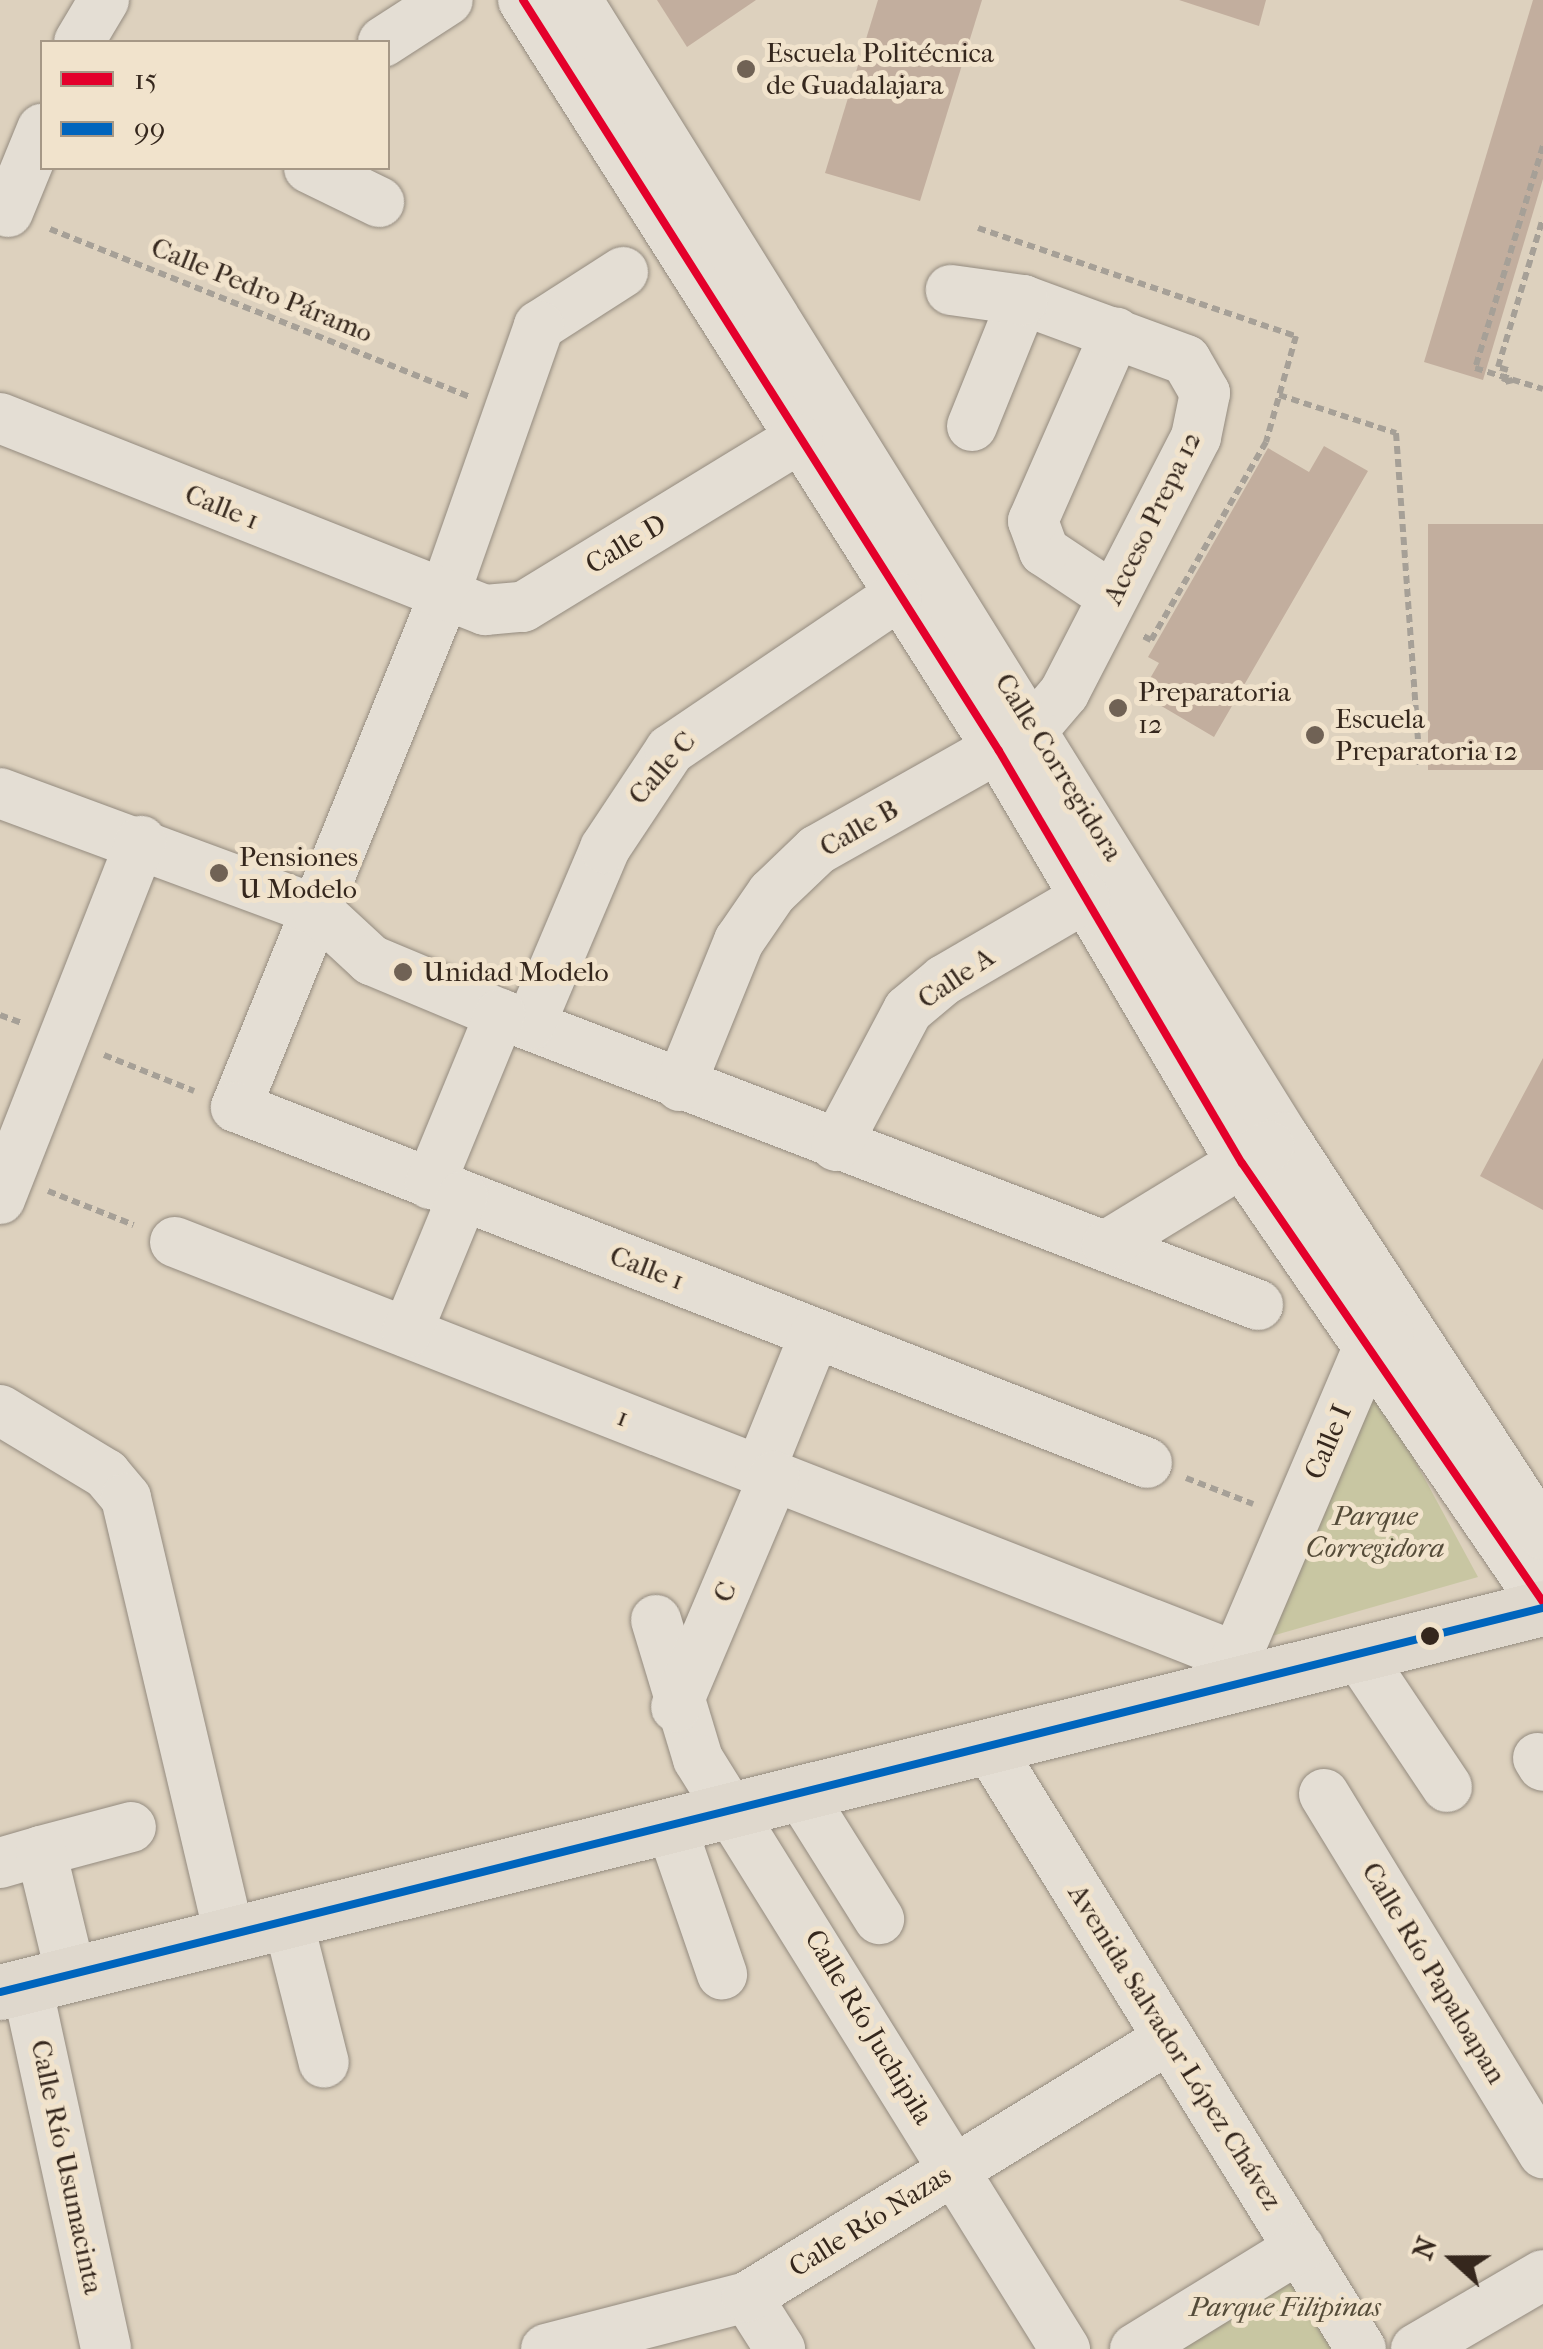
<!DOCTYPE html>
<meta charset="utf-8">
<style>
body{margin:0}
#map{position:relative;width:1543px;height:2349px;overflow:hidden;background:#ddd1be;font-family:"IM FELL French Canon",serif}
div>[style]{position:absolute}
.green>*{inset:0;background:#c8c6a2}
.building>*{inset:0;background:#c2ae9e;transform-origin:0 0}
.path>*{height:6px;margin-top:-3px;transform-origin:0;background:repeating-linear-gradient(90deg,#a6a097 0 8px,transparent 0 13px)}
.roads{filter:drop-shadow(0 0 2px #948b7f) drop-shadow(0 0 2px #948b7f)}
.minor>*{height:50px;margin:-25px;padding:0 25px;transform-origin:25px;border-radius:25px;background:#e4ded4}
.major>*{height:55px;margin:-27.5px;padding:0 27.5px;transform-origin:27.5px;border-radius:27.5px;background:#dfd8cd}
.bus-1>*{height:8px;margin:-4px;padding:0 4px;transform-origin:4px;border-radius:4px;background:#e4002b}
.bus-2>*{height:8px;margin:-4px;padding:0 4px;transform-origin:4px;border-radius:4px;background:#0065bd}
.dots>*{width:28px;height:28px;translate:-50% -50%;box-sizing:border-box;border:5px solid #f1e3cc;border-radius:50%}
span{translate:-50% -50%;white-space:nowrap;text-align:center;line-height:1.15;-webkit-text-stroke:10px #f1e3cc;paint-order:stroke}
.poi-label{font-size:28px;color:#35271d}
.left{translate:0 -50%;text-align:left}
.street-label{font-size:28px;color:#35271d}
.park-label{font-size:28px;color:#554c39;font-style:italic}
.legend{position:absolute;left:40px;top:40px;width:350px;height:130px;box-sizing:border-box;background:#f1e3cc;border:2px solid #a69886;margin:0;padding:12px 18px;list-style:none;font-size:30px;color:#35271d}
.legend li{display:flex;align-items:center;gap:20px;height:50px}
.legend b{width:50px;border:2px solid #a69886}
.north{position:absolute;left:1403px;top:2209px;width:100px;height:100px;-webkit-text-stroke:8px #f1e3cc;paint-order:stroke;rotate:291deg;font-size:28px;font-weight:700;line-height:40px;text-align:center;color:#35271d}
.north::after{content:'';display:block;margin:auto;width:35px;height:45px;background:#35271d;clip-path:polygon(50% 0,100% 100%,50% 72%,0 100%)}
</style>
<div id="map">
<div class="green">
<i style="clip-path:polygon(1369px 1376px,1478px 1577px,1265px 1638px)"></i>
<i style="clip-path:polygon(1299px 2248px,1361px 2349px,1135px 2349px)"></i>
</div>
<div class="building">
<i style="clip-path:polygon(657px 0,756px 0,687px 47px)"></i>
<i style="clip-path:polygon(878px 0,982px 0,920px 201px,825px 173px)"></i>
<i style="clip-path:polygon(1179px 0,1266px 0,1259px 26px)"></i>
<i style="clip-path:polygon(1533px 0,1543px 0,1543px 179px,1483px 380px,1424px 362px)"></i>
<i style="clip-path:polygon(1324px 446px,1368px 471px,1214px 737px,1141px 694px,1159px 663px,1148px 657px,1268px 448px,1309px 472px)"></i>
<i style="left:1543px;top:524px;width:246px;height:115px;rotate:90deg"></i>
<i style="clip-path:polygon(1543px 1058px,1543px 1210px,1480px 1176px)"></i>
</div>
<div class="path">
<i style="left:1543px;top:146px;width:232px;rotate:107deg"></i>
<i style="left:1475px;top:368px;width:71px;rotate:17.2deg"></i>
<i style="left:978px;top:228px;width:336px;rotate:18.8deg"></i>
<i style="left:1296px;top:336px;width:110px;rotate:105.8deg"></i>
<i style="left:1266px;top:442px;width:229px;rotate:120.1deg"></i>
<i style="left:1151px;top:640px;width:11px;rotate:-153deg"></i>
<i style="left:50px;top:229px;width:452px;rotate:21.8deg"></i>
<i style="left:1513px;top:380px;width:9px;rotate:167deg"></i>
<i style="left:1504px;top:382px;width:13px;rotate:-72deg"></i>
<i style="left:1508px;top:370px;width:10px;rotate:-163deg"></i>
<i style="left:1498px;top:367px;width:156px;rotate:-73.2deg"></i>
<i style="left:1279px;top:395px;width:123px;rotate:18deg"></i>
<i style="left:1396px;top:433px;width:336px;rotate:85.9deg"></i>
<i style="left:0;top:1015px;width:23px;rotate:20deg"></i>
<i style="left:104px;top:1055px;width:97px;rotate:21.8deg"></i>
<i style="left:48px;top:1191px;width:92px;rotate:21.6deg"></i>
<i style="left:1186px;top:1478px;width:72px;rotate:21.2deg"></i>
</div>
<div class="roads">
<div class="minor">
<i style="left:523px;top:0;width:889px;rotate:57.63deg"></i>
<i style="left:999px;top:751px;width:478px;rotate:59.5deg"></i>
<i style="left:1242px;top:1163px;width:532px;rotate:55.56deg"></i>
<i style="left:577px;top:0;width:1339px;rotate:58.13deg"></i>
<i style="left:1284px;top:1137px;width:474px;rotate:56.9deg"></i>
<i style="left:79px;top:42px;width:49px;rotate:-59.2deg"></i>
<i style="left:383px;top:42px;width:77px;rotate:-32.9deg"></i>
<i style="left:309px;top:168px;width:78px;rotate:25.9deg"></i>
<i style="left:8px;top:212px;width:90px;rotate:-67.7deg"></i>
<i style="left:623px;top:272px;width:100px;rotate:147.3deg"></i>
<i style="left:539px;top:326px;width:286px;rotate:109.4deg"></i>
<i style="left:444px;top:596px;width:552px;rotate:112.15deg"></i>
<i style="left:236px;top:1107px;width:978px;rotate:21.34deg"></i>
<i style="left:0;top:418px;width:522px;rotate:21.6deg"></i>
<i style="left:485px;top:610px;width:38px;rotate:-5deg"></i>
<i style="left:523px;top:607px;width:322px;rotate:-31.4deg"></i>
<i style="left:972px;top:426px;width:136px;rotate:-68deg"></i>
<i style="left:1113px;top:597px;width:83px;rotate:-146.3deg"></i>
<i style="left:1044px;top:551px;width:32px;rotate:-110deg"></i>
<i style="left:1033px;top:521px;width:206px;rotate:-66.3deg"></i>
<i style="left:0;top:793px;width:338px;rotate:20.3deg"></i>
<i style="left:317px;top:910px;width:74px;rotate:42.8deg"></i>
<i style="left:371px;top:960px;width:140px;rotate:22.7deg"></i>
<i style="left:500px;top:1014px;width:812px;rotate:21deg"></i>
<i style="left:530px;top:1025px;width:192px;rotate:-67deg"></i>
<i style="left:605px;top:848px;width:118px;rotate:-56.4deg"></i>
<i style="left:670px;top:750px;width:273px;rotate:-34.1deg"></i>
<i style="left:680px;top:1086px;width:157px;rotate:-67.9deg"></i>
<i style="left:739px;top:941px;width:58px;rotate:-55.5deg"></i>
<i style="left:772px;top:893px;width:62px;rotate:-43.7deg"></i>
<i style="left:817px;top:850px;width:250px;rotate:-29.4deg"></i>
<i style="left:1035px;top:727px;width:45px;rotate:-49.5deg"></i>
<i style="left:1064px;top:693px;width:288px;rotate:-62.7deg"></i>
<i style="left:1196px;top:437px;width:45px;rotate:-78.4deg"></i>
<i style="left:1205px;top:393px;width:38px;rotate:-120deg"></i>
<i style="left:1186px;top:360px;width:174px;rotate:-159.8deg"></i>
<i style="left:1023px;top:300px;width:73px;rotate:-172.1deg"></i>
<i style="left:836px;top:1146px;width:154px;rotate:-62.1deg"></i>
<i style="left:908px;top:1010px;width:47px;rotate:-39.8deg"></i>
<i style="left:944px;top:980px;width:163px;rotate:-30.2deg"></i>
<i style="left:430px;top:1184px;width:184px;rotate:-67.6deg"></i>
<i style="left:0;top:1199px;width:385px;rotate:-68.5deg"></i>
<i style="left:175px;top:1242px;width:1139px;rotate:21.36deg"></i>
<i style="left:1107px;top:1245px;width:190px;rotate:-31.4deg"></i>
<i style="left:407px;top:1332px;width:147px;rotate:-67.6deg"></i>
<i style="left:0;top:1410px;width:124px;rotate:31.1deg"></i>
<i style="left:106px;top:1474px;width:31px;rotate:50deg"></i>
<i style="left:126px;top:1498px;width:449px;rotate:76.7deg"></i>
<i style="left:760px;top:1470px;width:147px;rotate:-68deg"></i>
<i style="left:656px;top:1620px;width:145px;rotate:73.2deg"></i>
<i style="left:698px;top:1759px;width:695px;rotate:58.12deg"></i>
<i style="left:1358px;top:1654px;width:160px;rotate:56.2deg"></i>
<i style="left:1223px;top:1688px;width:367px;rotate:-66.9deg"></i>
<i style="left:1367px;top:1350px;width:28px;rotate:-38deg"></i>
<i style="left:676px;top:1707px;width:251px;rotate:-67deg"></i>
<i style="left:988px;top:1746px;width:709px;rotate:58.26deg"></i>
<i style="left:1538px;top:1758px;width:9px;rotate:58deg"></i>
<i style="left:800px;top:1793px;width:149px;rotate:57.9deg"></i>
<i style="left:1324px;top:1794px;width:421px;rotate:58.6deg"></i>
<i style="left:671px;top:1826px;width:157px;rotate:71deg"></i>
<i style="left:41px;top:1851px;width:93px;rotate:-14.9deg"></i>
<i style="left:0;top:1863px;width:43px;rotate:-16.3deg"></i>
<i style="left:41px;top:1851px;width:128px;rotate:76.4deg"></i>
<i style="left:288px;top:1921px;width:146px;rotate:75.8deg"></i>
<i style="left:27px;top:1986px;width:371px;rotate:77.7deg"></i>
<i style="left:747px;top:2297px;width:62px;rotate:57.6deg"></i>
<i style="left:546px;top:2349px;width:208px;rotate:-14.5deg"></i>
<i style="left:747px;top:2297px;width:495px;rotate:-31.5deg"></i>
<i style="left:1135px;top:2349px;width:193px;rotate:-31.6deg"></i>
<i style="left:1416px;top:2349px;width:147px;rotate:-30.2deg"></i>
</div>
<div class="major">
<i style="left:0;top:1992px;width:1590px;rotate:-13.98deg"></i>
</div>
</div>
<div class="bus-1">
<i style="left:523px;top:0;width:889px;rotate:57.63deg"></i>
<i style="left:999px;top:751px;width:478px;rotate:59.5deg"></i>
<i style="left:1242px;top:1163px;width:532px;rotate:55.56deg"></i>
</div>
<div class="bus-2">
<i style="left:0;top:1992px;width:1590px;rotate:-13.98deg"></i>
</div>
<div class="dots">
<i style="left:746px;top:69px;background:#706255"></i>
<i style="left:1118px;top:708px;background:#706255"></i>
<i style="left:1315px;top:735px;background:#706255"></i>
<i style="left:219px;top:873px;background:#706255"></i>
<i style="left:403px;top:972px;background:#706255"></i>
<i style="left:1430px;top:1636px;background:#35271d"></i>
</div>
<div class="poi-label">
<span class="left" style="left:766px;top:69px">Escuela Politécnica<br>de Guadalajara</span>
<span class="left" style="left:1138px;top:708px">Preparatoria<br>12</span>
<span class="left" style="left:1335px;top:735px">Escuela<br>Preparatoria 12</span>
<span class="left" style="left:239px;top:873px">Pensiones<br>U Modelo</span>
<span class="left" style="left:423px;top:972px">Unidad Modelo</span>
</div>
<div class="street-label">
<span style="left:262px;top:290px;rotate:22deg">Calle Pedro Páramo</span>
<span style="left:222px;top:507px;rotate:22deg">Calle 1</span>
<span style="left:1152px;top:518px;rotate:-64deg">Acceso Prepa 12</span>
<span style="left:626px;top:544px;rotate:-31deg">Calle D</span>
<span style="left:1059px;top:767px;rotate:58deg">Calle Corregidora</span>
<span style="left:662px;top:768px;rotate:-49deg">Calle C</span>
<span style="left:859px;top:828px;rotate:-30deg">Calle B</span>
<span style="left:956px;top:978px;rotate:-34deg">Calle A</span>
<span style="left:647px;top:1268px;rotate:21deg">Calle 1</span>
<span style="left:623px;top:1417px;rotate:21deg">1</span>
<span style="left:1328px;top:1442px;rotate:-67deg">Calle I</span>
<span style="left:725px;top:1592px;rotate:-67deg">C</span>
<span style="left:1434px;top:1973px;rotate:59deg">Calle Río Papaloapan</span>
<span style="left:869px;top:2027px;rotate:59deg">Calle Río Juchipila</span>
<span style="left:1175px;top:2047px;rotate:58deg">Avenida Salvador López Chávez</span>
<span style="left:67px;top:2167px;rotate:78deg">Calle Río Usumacinta</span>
<span style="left:870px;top:2221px;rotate:-32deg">Calle Río Nazas</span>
</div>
<div class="park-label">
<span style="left:1375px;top:1532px">Parque<br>Corregidora</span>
<span style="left:1285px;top:2307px">Parque Filipinas</span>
</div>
<ul class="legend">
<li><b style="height:12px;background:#e4002b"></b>15</li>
<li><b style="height:12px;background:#0065bd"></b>99</li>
</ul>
<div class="north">N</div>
</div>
